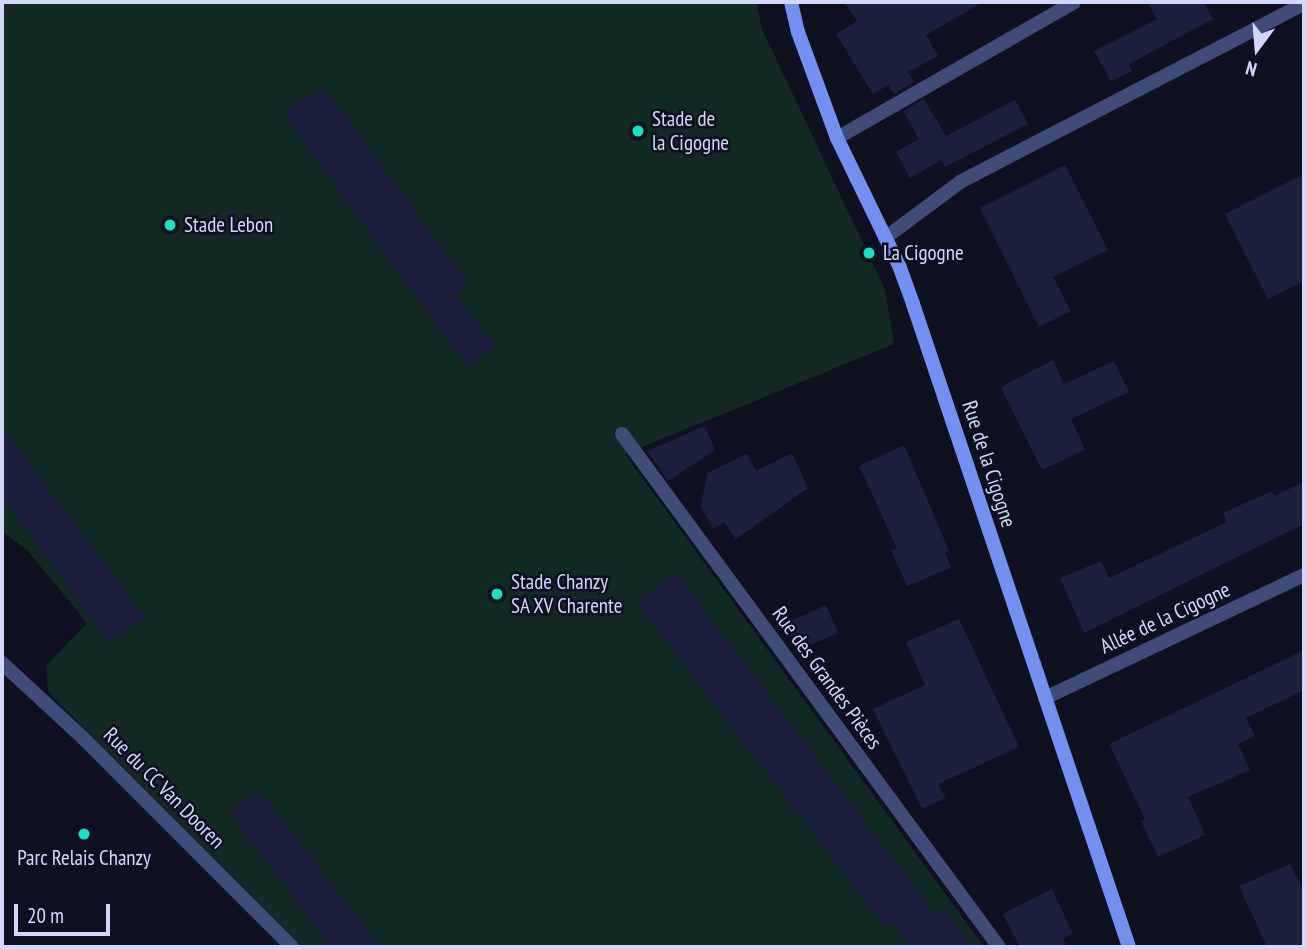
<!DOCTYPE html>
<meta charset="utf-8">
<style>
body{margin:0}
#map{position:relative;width:1306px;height:949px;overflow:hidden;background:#0f1120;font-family:"PT Sans Narrow",sans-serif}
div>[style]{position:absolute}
.green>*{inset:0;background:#132923}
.building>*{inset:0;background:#1d1f3f}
.lane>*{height:14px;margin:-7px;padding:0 7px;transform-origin:7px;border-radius:7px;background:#3f4c7a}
.street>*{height:14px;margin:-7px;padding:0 7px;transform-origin:7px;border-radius:7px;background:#3f4c7a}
.secondary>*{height:14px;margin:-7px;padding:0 7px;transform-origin:7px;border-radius:7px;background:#7390f1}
.dots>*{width:19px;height:19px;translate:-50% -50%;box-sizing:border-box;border:4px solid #0f1120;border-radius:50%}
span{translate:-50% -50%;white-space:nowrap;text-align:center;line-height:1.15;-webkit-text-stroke:5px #0f1120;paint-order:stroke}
.poi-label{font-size:21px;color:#d2d8fb}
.left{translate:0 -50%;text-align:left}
.street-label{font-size:21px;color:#d2d8fb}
.frame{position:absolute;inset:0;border:4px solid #d2d8fb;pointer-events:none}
.north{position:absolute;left:1222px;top:14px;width:70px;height:70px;-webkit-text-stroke:5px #0f1120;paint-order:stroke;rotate:196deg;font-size:19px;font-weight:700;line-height:28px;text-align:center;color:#d2d8fb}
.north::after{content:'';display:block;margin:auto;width:24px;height:32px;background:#d2d8fb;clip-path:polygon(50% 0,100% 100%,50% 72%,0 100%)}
.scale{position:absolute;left:14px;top:904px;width:96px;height:32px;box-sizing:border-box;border:4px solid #d2d8fb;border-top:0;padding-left:9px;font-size:21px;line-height:24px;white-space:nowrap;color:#d2d8fb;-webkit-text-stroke:5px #0f1120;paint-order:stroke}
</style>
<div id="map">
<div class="green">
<i style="clip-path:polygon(2px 2px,756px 2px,762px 29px,885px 290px,894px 344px,625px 454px,984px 947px,290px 947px,48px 691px,46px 666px,87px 623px,28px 551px,2px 531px)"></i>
</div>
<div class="building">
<i style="clip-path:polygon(844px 2px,983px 2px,926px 35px,938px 56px,908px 72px,914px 82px,894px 94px,888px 85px,873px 94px,836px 34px,857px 21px)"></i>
<i style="clip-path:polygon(1147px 2px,1204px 2px,1213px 19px,1129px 64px,1132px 71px,1111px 81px,1094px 51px,1157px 19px)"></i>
<i style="clip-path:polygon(323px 86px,468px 284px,455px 294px,495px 346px,467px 367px,284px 114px)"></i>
<i style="clip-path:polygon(924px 99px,946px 136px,1015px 100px,1028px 124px,945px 167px,941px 160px,910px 178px,896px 152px,919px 139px,903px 111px)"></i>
<i style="clip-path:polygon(1065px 165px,1108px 250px,1053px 277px,1071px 311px,1039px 327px,980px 208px)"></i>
<i style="clip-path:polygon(1304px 174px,1304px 281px,1268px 299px,1225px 214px)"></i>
<i style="clip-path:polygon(1053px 360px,1064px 384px,1114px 361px,1129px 392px,1071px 419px,1085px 450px,1042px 470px,1001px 387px)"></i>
<i style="clip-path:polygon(705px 426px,715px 450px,668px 481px,647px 451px)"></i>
<i style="clip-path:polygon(2px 429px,145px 617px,109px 642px,2px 496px)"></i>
<i style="clip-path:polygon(904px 445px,949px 551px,945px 552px,951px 568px,907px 586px,891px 550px,897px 548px,859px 466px)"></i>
<i style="clip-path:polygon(792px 453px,808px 488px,736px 539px,724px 522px,713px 529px,701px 507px,707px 473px,747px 454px,756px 471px)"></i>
<i style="clip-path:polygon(1304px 482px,1304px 524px,1084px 633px,1060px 578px,1101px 561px,1109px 578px,1227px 522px,1223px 513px,1272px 491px,1274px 496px)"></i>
<i style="clip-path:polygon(676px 573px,935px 915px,943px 909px,972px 947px,911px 947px,891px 920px,884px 926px,637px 602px)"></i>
<i style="clip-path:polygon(826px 605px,838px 633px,801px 649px,782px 625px)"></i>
<i style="clip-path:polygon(959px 619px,1019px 747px,938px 784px,946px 798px,922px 809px,873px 709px,925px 685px,906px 642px)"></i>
<i style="clip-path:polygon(1304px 650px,1304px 690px,1246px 718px,1255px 736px,1238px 744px,1250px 770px,1188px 797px,1205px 835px,1158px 857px,1141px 821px,1145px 819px,1109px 744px)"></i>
<i style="clip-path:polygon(259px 789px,379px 947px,332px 947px,229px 812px)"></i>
<i style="clip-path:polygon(1290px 864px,1304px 891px,1304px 947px,1267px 947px,1239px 886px)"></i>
<i style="clip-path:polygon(1052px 889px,1073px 934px,1063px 938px,1066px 947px,1020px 947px,1003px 914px)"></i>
</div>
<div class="lane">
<i style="left:885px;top:238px;width:94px;rotate:-36.7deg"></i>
<i style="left:960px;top:182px;width:387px;rotate:-27.4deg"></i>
</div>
<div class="street">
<i style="left:837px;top:138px;width:273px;rotate:-29.8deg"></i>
<i style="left:622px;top:434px;width:637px;rotate:53.69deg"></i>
<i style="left:2px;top:663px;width:110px;rotate:42.8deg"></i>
<i style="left:83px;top:738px;width:296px;rotate:45deg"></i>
<i style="left:1045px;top:698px;width:287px;rotate:-25.4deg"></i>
</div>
<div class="secondary">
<i style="left:791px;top:2px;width:31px;rotate:77deg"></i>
<i style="left:798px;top:32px;width:113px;rotate:69.8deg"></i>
<i style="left:837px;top:138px;width:144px;rotate:64.1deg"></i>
<i style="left:900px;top:268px;width:38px;rotate:70deg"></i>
<i style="left:913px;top:304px;width:678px;rotate:71.43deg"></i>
</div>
<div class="dots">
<i style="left:638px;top:131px;background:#17e3c3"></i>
<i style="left:170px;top:225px;background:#17e3c3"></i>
<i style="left:869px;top:253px;background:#17e3c3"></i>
<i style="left:497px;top:594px;background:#17e3c3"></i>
<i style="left:84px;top:834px;background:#17e3c3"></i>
</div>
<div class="poi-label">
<span class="left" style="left:652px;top:131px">Stade de<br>la Cigogne</span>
<span class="left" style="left:184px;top:225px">Stade Lebon</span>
<span class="left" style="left:883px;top:253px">La Cigogne</span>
<span class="left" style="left:511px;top:594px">Stade Chanzy<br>SA XV Charente</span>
<span style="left:84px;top:858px">Parc Relais Chanzy</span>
</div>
<div class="street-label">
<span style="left:989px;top:464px;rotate:72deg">Rue de la Cigogne</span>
<span style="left:1165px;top:618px;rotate:-25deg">Allée de la Cigogne</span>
<span style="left:827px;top:678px;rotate:54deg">Rue des Grandes Pièces</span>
<span style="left:164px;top:788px;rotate:45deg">Rue du CC Van Dooren</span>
</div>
<div class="frame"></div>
<div class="north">N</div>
<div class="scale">20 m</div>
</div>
